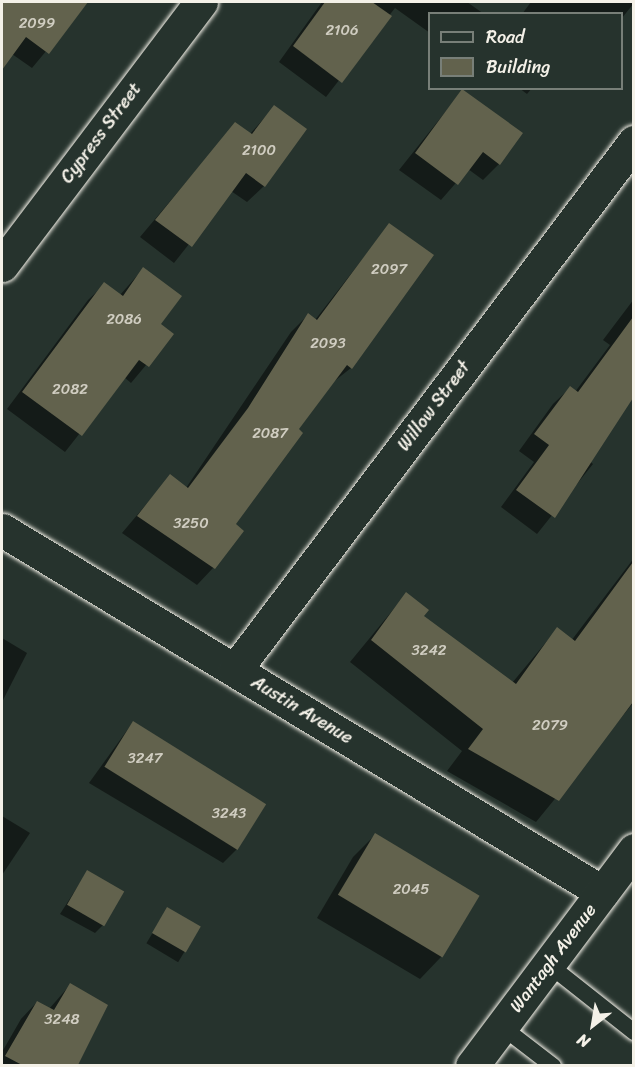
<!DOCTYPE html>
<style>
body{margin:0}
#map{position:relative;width:635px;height:1067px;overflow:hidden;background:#26332d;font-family:Sriracha,sans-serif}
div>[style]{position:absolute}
.shadow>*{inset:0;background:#0007;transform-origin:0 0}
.building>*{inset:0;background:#62624d;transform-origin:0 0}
.roads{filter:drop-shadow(0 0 2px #f4f1e8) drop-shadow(0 0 2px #f4f1e8)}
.service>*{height:16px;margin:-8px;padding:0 8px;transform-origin:8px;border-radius:8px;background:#26332d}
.minor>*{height:33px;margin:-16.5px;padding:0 16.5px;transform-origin:16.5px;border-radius:16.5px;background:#26332d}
.secondary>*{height:33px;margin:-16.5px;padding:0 16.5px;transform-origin:16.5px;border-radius:16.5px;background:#26332d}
span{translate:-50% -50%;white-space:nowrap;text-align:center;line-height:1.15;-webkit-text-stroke:4.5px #26332d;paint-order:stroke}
.number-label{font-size:15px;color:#d0cdc1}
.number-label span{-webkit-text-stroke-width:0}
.street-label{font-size:18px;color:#f4f1e8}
.frame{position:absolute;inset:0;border:3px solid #f4f1e8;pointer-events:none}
.legend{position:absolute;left:428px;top:12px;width:195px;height:78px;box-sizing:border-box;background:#26332d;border:2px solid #787f78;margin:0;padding:8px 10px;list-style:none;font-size:18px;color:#f4f1e8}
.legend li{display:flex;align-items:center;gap:12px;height:30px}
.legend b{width:30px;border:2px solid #787f78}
.north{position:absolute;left:563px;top:995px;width:60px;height:60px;-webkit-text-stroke:4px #26332d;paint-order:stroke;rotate:211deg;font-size:16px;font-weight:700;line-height:24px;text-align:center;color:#f4f1e8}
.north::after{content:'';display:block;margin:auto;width:21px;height:27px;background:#f4f1e8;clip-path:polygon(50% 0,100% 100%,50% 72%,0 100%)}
</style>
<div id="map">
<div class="shadow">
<i style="clip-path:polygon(2px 2px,87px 2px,32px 68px,12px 54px,2px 66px)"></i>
<i style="clip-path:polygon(322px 2px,467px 2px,484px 14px,430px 14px,430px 33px,395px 8px,326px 97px,279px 62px)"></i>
<i style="clip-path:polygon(531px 2px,634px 2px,634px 3px,622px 18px,622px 14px,522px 14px)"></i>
<i style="clip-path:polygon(519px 88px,532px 88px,527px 94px)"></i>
<i style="clip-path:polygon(462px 91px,499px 164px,483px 180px,468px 169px,441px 200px,399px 170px)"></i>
<i style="clip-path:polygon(274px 107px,264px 186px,247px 202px,231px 191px,174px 263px,140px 237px,235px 124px,250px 134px)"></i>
<i style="clip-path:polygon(389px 225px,432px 256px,351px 368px,332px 383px,297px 430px,234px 525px,242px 531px,213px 568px,197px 585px,122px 533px,170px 476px,186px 488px,291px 332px,308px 315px,315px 320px)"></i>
<i style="clip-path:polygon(143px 269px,159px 324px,172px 334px,131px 383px,124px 377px,65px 452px,7px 409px,88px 300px,105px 284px,120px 295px)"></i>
<i style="clip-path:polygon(634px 299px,634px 394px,587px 459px,593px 464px,537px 534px,501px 507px,534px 462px,519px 451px,553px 404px,570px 388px,575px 392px,610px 345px,603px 340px)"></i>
<i style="clip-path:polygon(634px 558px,634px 702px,536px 822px,447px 771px,462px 751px,350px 662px,406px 594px,422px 617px,512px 683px,557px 629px,571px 641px)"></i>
<i style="clip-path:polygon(2px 638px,27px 653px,2px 702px)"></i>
<i style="clip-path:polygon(133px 722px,239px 847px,223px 863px,89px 783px)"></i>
<i style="clip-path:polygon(2px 816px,30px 833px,2px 875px)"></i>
<i style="clip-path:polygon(375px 835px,442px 956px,420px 979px,317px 918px,353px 857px)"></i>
<i style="clip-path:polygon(87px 872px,103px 925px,95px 933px,60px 914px)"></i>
<i style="left:167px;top:909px;width:37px;height:40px;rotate:31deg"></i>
<i style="clip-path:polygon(70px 985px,106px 1006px,75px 1066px,2px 1066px,2px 1052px,21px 1019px,37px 1002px,49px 1009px)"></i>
</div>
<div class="building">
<i style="clip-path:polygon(2px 2px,88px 2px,49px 54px,26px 37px,2px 70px)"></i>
<i style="clip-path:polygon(325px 2px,372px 2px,392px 16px,342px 83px,293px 46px)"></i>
<i style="clip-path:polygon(462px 89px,523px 133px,500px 165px,483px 152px,458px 185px,415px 153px)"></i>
<i style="clip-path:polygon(274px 105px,307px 129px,265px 187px,246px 173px,192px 247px,155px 220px,235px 122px,252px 134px)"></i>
<i style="clip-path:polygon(389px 223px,434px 255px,352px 369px,347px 365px,299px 429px,303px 433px,236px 524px,244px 531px,215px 569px,137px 516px,170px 474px,188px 488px,248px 408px,308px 313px,317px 320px)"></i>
<i style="clip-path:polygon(143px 267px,182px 296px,161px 324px,174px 334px,149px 367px,139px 360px,82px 436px,22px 392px,104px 282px,123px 296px)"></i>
<i style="clip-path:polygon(633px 317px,633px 398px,555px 518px,516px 490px,549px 445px,534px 434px,570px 386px,578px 392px)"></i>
<i style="clip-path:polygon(633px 562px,633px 702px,559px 801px,468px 749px,483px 729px,371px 640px,406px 592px,429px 610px,424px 616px,516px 684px,557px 627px,575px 641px)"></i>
<i style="left:133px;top:721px;width:157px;height:54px;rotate:32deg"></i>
<i style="left:375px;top:833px;width:122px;height:72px;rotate:31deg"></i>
<i style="left:87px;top:870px;width:43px;height:40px;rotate:30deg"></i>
<i style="left:167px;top:907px;width:39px;height:30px;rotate:30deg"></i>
<i style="clip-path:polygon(70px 983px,108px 1005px,78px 1065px,22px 1065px,5px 1056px,37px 1001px,54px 1010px)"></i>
</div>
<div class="roads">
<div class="service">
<i style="left:548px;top:964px;width:110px;rotate:38.3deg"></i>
<i style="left:501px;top:1026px;width:66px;rotate:37.6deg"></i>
</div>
<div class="minor">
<i style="left:2px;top:265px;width:330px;rotate:-52.9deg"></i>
<i style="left:2px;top:530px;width:701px;rotate:31.1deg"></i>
<i style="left:235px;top:670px;width:662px;rotate:-52.92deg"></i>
</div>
<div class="secondary">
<i style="left:472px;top:1066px;width:270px;rotate:-53.1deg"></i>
</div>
</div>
<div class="number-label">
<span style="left:37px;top:24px">2099</span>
<span style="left:342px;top:31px">2106</span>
<span style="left:259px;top:151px">2100</span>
<span style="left:389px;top:270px">2097</span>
<span style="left:124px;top:320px">2086</span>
<span style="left:328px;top:344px">2093</span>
<span style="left:70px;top:390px">2082</span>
<span style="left:270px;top:434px">2087</span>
<span style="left:191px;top:524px">3250</span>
<span style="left:429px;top:651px">3242</span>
<span style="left:550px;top:726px">2079</span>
<span style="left:145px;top:759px">3247</span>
<span style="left:229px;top:814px">3243</span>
<span style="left:411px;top:890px">2045</span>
<span style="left:62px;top:1020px">3248</span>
</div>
<div class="street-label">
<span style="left:101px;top:133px;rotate:-53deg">Cypress Street</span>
<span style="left:434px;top:406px;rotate:-53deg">Willow Street</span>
<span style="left:302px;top:710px;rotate:31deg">Austin Avenue</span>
<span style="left:553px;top:958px;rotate:-53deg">Wantagh Avenue</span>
</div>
<div class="frame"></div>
<ul class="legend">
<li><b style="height:8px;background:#26332d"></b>Road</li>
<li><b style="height:16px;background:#62624d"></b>Building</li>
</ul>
<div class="north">N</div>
</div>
